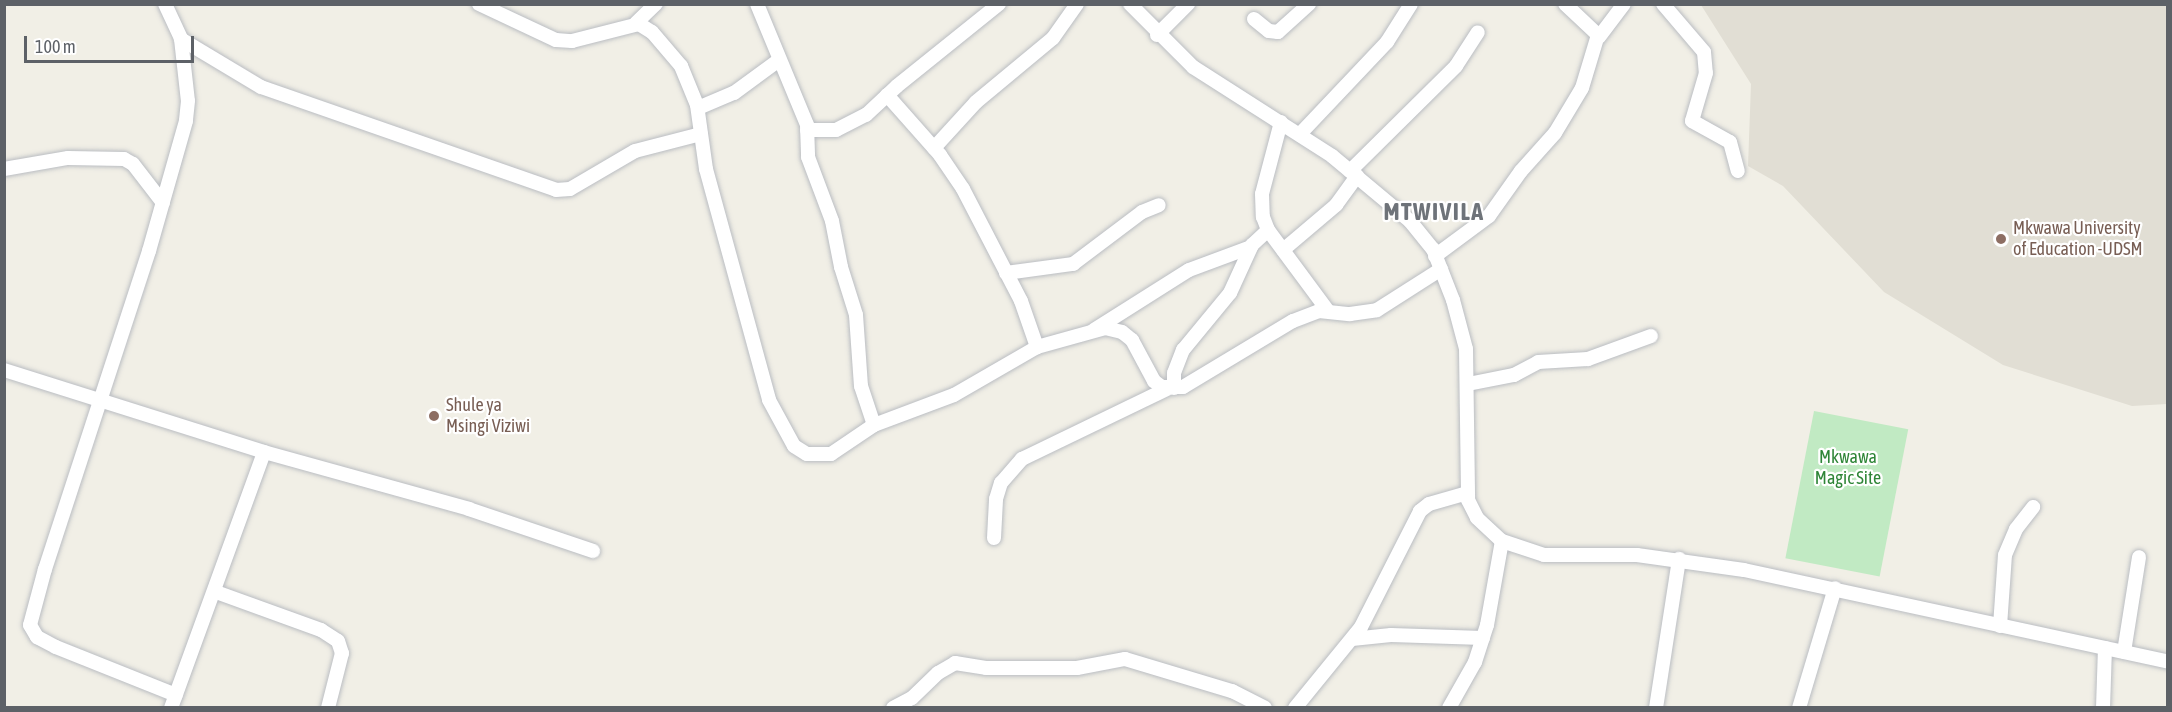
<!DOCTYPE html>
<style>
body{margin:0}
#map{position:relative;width:2172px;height:712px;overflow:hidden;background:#f1efe6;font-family:"Asap Condensed",sans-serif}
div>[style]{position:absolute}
.education>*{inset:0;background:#e1ded4}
.green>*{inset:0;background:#c1eac3;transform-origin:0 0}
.roads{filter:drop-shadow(0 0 2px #babdc2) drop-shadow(0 0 2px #babdc2)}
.minor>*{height:14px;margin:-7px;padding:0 7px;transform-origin:7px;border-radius:7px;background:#fff}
.dots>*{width:16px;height:16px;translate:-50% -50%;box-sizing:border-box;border:3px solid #fff;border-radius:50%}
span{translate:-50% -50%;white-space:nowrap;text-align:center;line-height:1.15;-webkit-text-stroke:4.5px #fff;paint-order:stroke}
.education-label{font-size:18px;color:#785e54}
.left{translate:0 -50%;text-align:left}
.park-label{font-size:18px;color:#2e8537}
.district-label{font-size:24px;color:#6e7379;font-weight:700;letter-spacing:1.5px}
.frame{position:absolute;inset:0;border:6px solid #5d6167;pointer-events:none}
.scale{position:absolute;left:24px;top:36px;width:170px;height:27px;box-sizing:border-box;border:3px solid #5d6167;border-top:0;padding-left:8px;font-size:18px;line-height:21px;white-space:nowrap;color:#5d6167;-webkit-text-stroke:4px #fff;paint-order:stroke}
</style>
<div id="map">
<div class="education">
<i style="clip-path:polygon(1701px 5px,2167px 5px,2167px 404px,2132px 406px,2003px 365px,1884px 292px,1783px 186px,1748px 166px,1751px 84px)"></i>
</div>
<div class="green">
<i style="left:1814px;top:411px;width:96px;height:150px;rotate:11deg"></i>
</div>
<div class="roads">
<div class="minor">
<i style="left:165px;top:4px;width:38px;rotate:65deg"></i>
<i style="left:181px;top:39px;width:62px;rotate:83.6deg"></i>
<i style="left:188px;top:101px;width:20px;rotate:96deg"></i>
<i style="left:186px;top:121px;width:135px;rotate:105.9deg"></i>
<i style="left:149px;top:251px;width:335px;rotate:108.1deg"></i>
<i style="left:45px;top:569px;width:58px;rotate:105deg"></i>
<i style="left:30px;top:625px;width:14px;rotate:60deg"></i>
<i style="left:37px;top:637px;width:21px;rotate:28deg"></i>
<i style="left:56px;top:647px;width:129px;rotate:21.8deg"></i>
<i style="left:479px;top:4px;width:85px;rotate:25.1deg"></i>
<i style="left:556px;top:40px;width:16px;rotate:4deg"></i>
<i style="left:572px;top:41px;width:69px;rotate:-14.2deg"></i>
<i style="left:639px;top:24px;width:15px;rotate:32deg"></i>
<i style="left:652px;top:32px;width:45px;rotate:49.5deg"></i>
<i style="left:681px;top:66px;width:42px;rotate:67.7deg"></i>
<i style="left:697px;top:105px;width:65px;rotate:82deg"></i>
<i style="left:706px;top:169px;width:239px;rotate:74.7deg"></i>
<i style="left:769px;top:400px;width:52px;rotate:61.5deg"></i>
<i style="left:794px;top:446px;width:15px;rotate:32deg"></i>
<i style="left:807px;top:454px;width:24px"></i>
<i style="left:831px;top:454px;width:52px;rotate:-34deg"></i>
<i style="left:874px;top:425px;width:85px;rotate:-20.6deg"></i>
<i style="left:954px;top:395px;width:96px;rotate:-30deg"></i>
<i style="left:1037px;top:347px;width:71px;rotate:-15.6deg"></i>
<i style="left:1105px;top:328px;width:17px;rotate:13deg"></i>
<i style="left:1122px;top:332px;width:13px;rotate:39deg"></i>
<i style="left:1132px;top:340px;width:47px;rotate:61.8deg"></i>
<i style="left:1154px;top:381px;width:10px;rotate:37deg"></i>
<i style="left:1162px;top:387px;width:21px"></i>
<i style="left:1183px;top:387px;width:128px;rotate:-31deg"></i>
<i style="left:1293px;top:321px;width:28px;rotate:-21deg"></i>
<i style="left:1319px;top:311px;width:31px;rotate:6deg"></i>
<i style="left:1350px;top:314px;width:27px;rotate:-8deg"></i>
<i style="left:1377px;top:310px;width:76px;rotate:-32.6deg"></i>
<i style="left:757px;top:4px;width:131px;rotate:67.5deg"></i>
<i style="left:807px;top:125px;width:32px;rotate:88deg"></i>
<i style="left:808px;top:157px;width:68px;rotate:69.4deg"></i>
<i style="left:832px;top:221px;width:47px;rotate:78.9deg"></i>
<i style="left:841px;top:267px;width:50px;rotate:72.6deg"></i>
<i style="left:856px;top:315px;width:71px;rotate:86deg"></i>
<i style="left:861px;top:386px;width:41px;rotate:71.6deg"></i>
<i style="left:1130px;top:4px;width:89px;rotate:45deg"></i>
<i style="left:1193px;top:67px;width:165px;rotate:32.6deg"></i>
<i style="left:1332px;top:156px;width:102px;rotate:39.8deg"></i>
<i style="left:1410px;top:221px;width:36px;rotate:51deg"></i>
<i style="left:1433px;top:249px;width:55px;rotate:68.6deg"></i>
<i style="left:1453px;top:300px;width:51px;rotate:75.1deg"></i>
<i style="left:1466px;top:349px;width:151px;rotate:89.2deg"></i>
<i style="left:1468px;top:500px;width:20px;rotate:63deg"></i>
<i style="left:1477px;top:518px;width:34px;rotate:43deg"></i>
<i style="left:1502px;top:541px;width:44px;rotate:18.4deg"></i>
<i style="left:1544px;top:555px;width:93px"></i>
<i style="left:1637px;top:555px;width:108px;rotate:8deg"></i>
<i style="left:1744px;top:570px;width:434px;rotate:12.2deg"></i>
<i style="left:1663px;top:4px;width:63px;rotate:49.5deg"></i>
<i style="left:1704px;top:52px;width:21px;rotate:85deg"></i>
<i style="left:1706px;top:73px;width:50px;rotate:106.3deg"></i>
<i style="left:1692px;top:121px;width:43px;rotate:28.9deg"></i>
<i style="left:1730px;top:142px;width:30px;rotate:75deg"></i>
<i style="left:1254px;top:19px;width:19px;rotate:39deg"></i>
<i style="left:1269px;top:31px;width:9px;rotate:6deg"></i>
<i style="left:1278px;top:32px;width:42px;rotate:-42.1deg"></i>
<i style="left:636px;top:23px;width:28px;rotate:-44deg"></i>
<i style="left:1157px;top:35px;width:44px;rotate:-45deg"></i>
<i style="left:1599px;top:37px;width:41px;rotate:-52.9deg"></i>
<i style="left:181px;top:39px;width:93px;rotate:31deg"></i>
<i style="left:261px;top:87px;width:312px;rotate:19.2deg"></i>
<i style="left:556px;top:190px;width:14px;rotate:-4deg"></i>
<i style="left:570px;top:189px;width:75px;rotate:-30.3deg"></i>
<i style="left:635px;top:151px;width:68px;rotate:-14.4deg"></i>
<i style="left:887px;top:95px;width:80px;rotate:48.5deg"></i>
<i style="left:940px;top:155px;width:41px;rotate:55.9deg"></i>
<i style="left:963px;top:189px;width:126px;rotate:62.6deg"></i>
<i style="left:1021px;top:301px;width:49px;rotate:70.8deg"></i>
<i style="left:698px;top:108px;width:39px;rotate:-23deg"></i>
<i style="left:734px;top:93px;width:56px;rotate:-36.3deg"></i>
<i style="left:1281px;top:122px;width:74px;rotate:104.8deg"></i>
<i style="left:1262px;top:194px;width:23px;rotate:88deg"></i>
<i style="left:1263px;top:217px;width:14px;rotate:69deg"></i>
<i style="left:1268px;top:230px;width:101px;rotate:53.5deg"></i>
<i style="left:807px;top:130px;width:29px"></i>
<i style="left:836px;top:130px;width:34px;rotate:-27deg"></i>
<i style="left:866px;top:115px;width:42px;rotate:-43.1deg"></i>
<i style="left:897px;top:86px;width:131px;rotate:-38.8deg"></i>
<i style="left:1300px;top:134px;width:127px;rotate:-46.6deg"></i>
<i style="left:1387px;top:42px;width:45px;rotate:-57.7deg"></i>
<i style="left:934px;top:148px;width:62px;rotate:-47.6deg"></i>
<i style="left:976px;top:102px;width:100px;rotate:-39.7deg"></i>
<i style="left:1053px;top:38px;width:42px;rotate:-54.8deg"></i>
<i style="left:4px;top:169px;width:65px;rotate:-9.8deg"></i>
<i style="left:68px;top:158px;width:56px;rotate:1deg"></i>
<i style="left:124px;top:159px;width:10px;rotate:29deg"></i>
<i style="left:133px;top:164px;width:49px;rotate:52.4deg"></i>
<i style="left:1350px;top:171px;width:149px;rotate:-44.7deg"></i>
<i style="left:1456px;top:66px;width:40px;rotate:-57.1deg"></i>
<i style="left:1283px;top:250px;width:70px;rotate:-40.3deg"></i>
<i style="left:1336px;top:205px;width:36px;rotate:-54deg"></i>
<i style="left:1435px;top:256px;width:67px;rotate:-36.5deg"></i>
<i style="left:1489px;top:216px;width:55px;rotate:-54.6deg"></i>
<i style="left:1521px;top:171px;width:51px;rotate:-48.2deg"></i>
<i style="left:1555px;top:133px;width:52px;rotate:-59deg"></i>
<i style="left:1582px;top:88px;width:55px;rotate:-73.2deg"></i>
<i style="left:1598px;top:35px;width:45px;rotate:-136.8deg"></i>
<i style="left:1006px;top:273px;width:68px;rotate:-7.7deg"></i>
<i style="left:1073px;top:264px;width:86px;rotate:-37deg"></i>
<i style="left:1142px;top:212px;width:18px;rotate:-22deg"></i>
<i style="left:1094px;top:330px;width:112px;rotate:-32.3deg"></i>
<i style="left:1189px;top:270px;width:66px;rotate:-20.4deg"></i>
<i style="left:4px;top:370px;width:273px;rotate:17.5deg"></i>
<i style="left:264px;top:452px;width:213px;rotate:15.5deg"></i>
<i style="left:469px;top:509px;width:131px;rotate:18.7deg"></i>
<i style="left:1468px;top:384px;width:47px;rotate:-11.1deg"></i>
<i style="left:1514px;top:375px;width:27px;rotate:-28deg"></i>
<i style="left:1538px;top:362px;width:50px;rotate:-3.4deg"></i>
<i style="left:1588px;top:359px;width:67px;rotate:-20.1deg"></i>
<i style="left:1174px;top:388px;width:15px;rotate:-90deg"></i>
<i style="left:1174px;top:373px;width:25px;rotate:-69deg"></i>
<i style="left:1183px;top:350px;width:74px;rotate:-50.5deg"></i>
<i style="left:1230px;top:293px;width:53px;rotate:-65.4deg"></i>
<i style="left:1252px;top:245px;width:22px;rotate:-43deg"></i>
<i style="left:994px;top:538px;width:39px;rotate:-87deg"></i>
<i style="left:996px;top:499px;width:17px;rotate:-73deg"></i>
<i style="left:1001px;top:483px;width:32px;rotate:-49deg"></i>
<i style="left:1022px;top:459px;width:161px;rotate:-25.8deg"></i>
<i style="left:216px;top:592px;width:112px;rotate:19.9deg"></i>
<i style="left:321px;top:630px;width:20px;rotate:33deg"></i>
<i style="left:338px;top:641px;width:13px;rotate:72deg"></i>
<i style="left:342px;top:653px;width:57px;rotate:104.3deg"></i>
<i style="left:2000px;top:626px;width:71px;rotate:-86deg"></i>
<i style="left:2005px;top:555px;width:28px;rotate:-67deg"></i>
<i style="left:2016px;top:529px;width:28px;rotate:-52deg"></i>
<i style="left:1352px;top:639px;width:39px;rotate:-6deg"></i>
<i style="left:1391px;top:635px;width:92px;rotate:1.9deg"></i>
<i style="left:2124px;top:652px;width:96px;rotate:-81deg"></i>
<i style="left:171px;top:708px;width:272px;rotate:-70deg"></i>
<i style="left:893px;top:708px;width:21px;rotate:-28deg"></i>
<i style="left:912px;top:698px;width:36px;rotate:-44deg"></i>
<i style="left:938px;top:673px;width:20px;rotate:-30deg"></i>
<i style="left:955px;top:663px;width:31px;rotate:9deg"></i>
<i style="left:986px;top:668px;width:91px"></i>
<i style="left:1077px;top:668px;width:49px;rotate:-10.6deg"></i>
<i style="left:1125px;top:659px;width:112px;rotate:16.7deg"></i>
<i style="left:1232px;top:691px;width:37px;rotate:27deg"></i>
<i style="left:1295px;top:708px;width:104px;rotate:-50.8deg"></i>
<i style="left:1361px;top:627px;width:130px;rotate:-63deg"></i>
<i style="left:1420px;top:511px;width:11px;rotate:-38deg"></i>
<i style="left:1429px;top:504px;width:40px;rotate:-16deg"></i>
<i style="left:1449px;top:708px;width:53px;rotate:-60.5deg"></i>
<i style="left:1475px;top:662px;width:39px;rotate:-72deg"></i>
<i style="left:1487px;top:625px;width:85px;rotate:-79.9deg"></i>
<i style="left:1656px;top:708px;width:151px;rotate:-81.2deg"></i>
<i style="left:1799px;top:708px;width:125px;rotate:-73.3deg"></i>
<i style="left:2103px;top:708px;width:60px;rotate:-88.1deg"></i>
</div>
</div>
<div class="dots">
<i style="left:2001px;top:239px;background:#8d6e63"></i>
<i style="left:434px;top:416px;background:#8d6e63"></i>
</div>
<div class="education-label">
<span class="left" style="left:2013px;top:239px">Mkwawa University<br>of Education -UDSM</span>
<span class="left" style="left:446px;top:416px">Shule ya<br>Msingi Viziwi</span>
</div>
<div class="park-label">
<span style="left:1848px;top:468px">Mkwawa<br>Magic Site</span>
</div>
<div class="district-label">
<span style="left:1434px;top:212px">MTWIVILA</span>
</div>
<div class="frame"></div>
<div class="scale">100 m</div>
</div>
